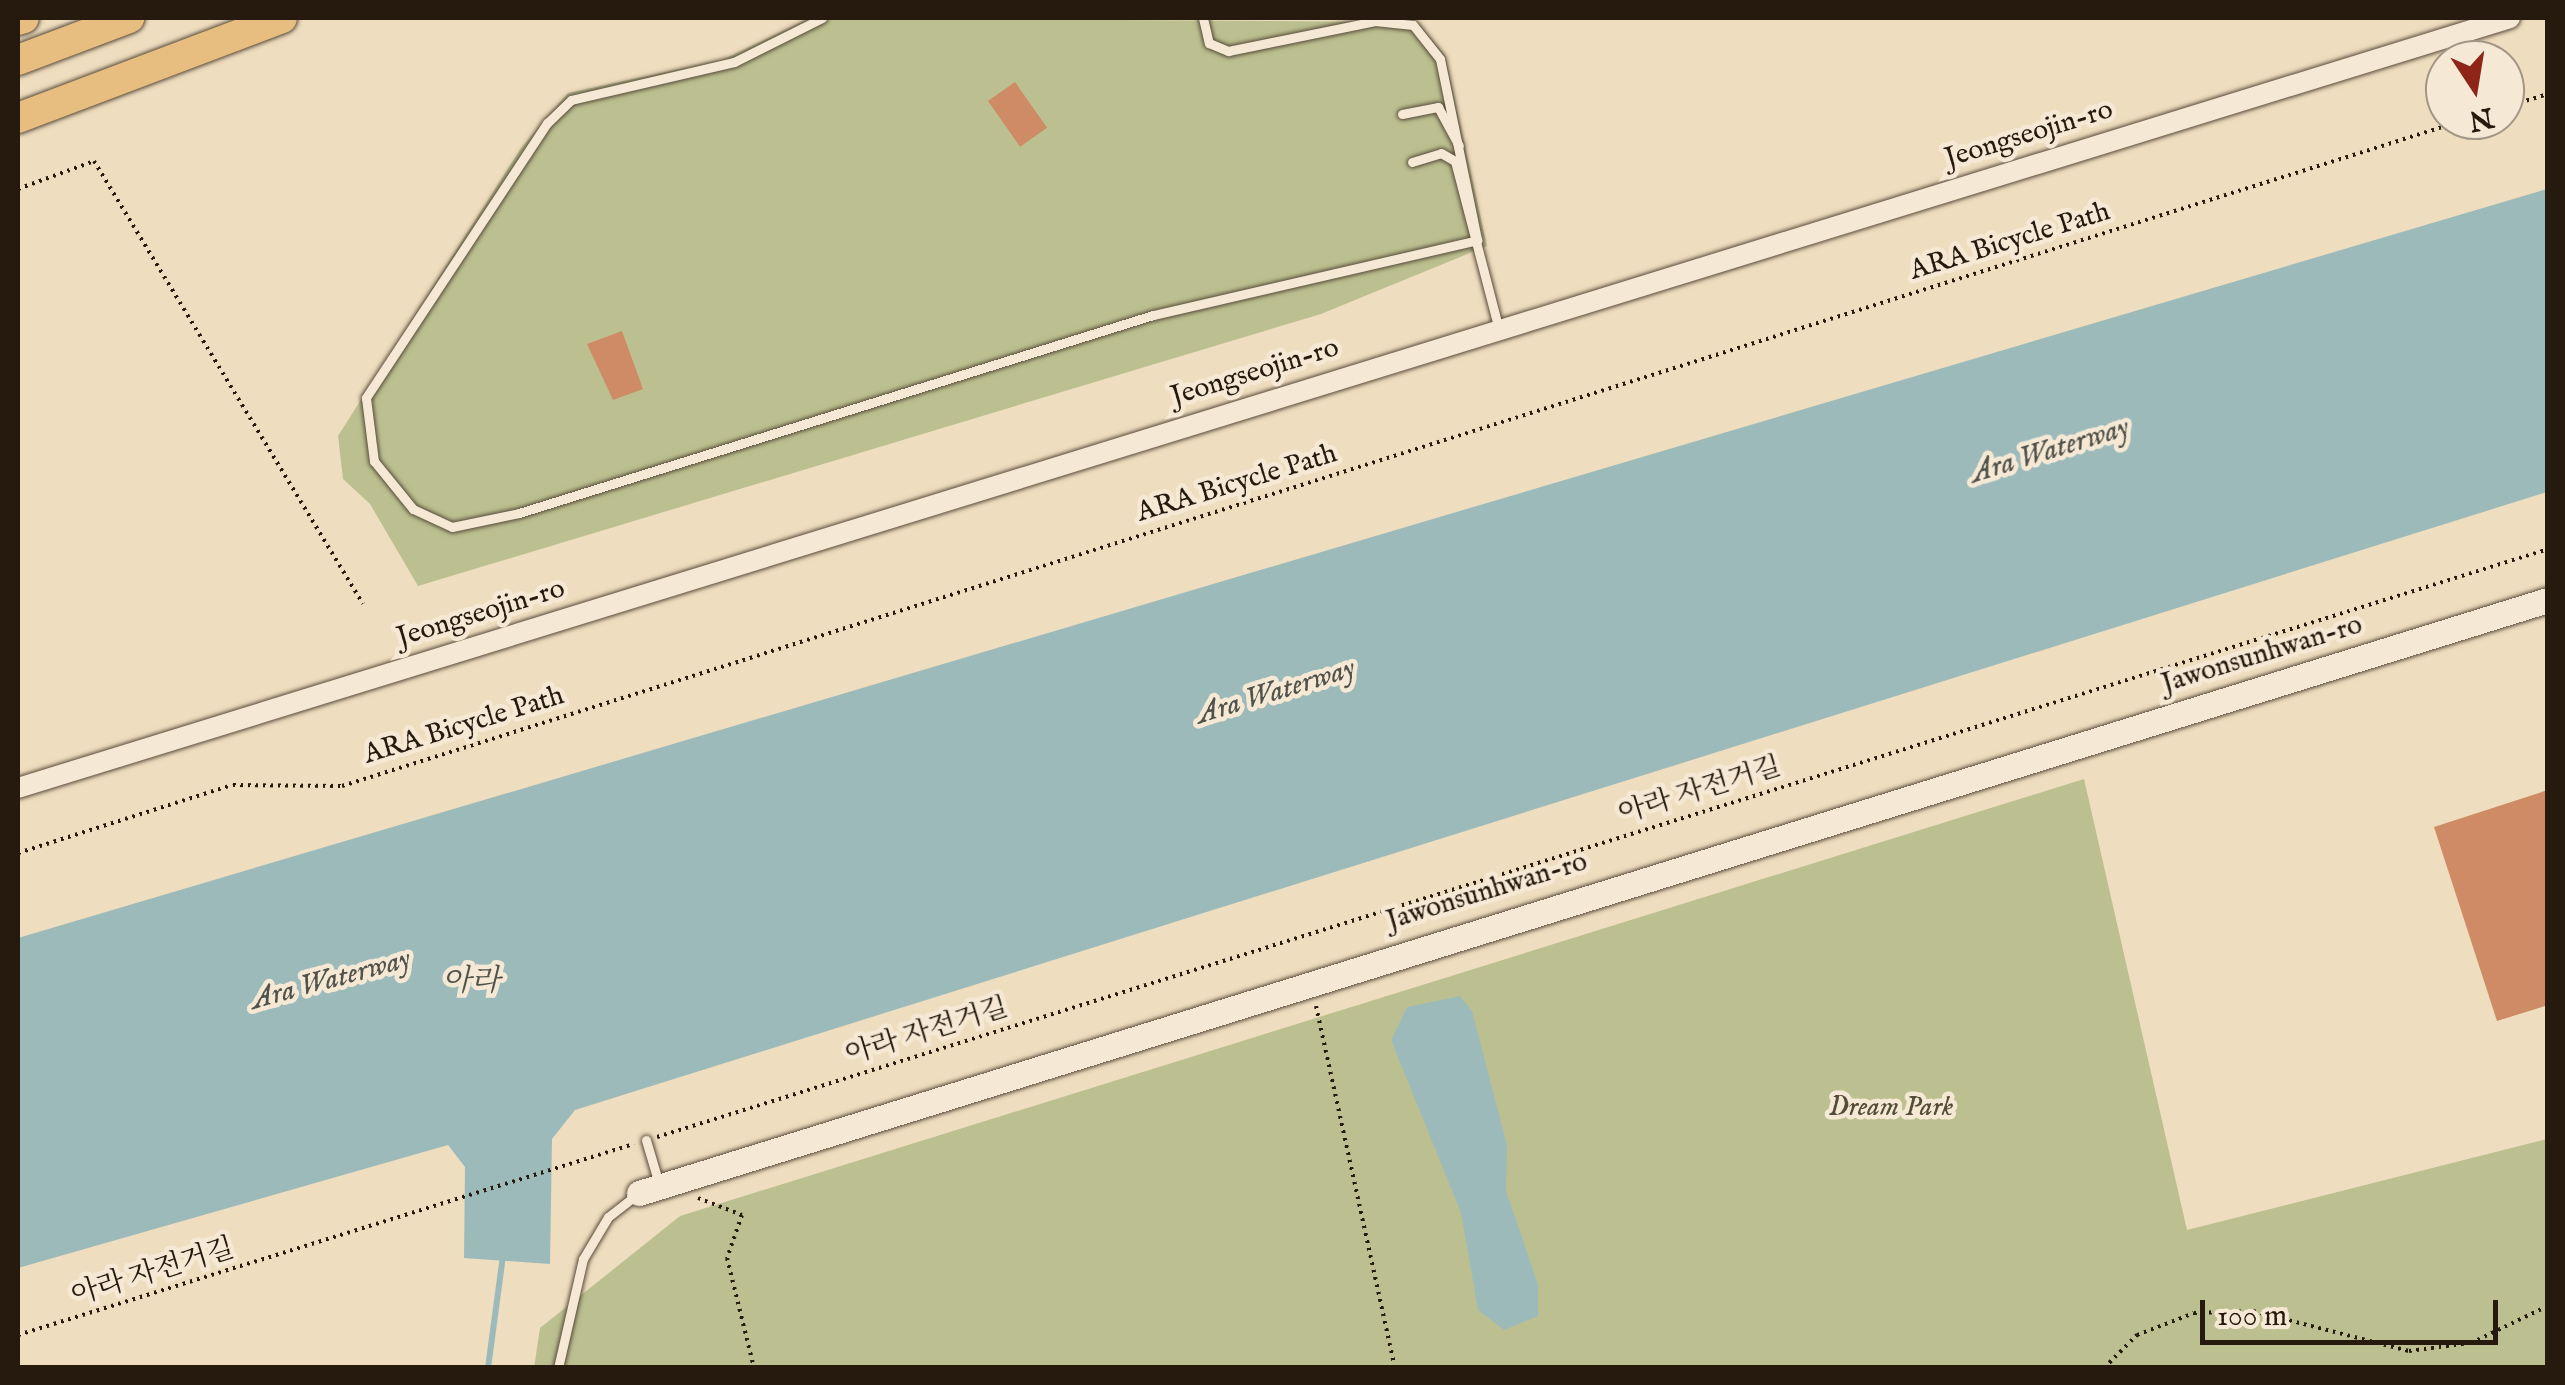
<!DOCTYPE html>
<meta charset="utf-8">
<style>
body{margin:0}
#map{position:relative;width:2565px;height:1385px;overflow:hidden;background:#efddbf;font-family:"IM FELL English","Noto Serif KR",serif}
div>[style]{position:absolute}
.green>*{inset:0;background:#bcc090}
.water>*{inset:0;background:#9dbabb}
.stream>*{height:6px;margin:-3px;padding:0 3px;transform-origin:3px;border-radius:3px;background:#9dbabb}
.building>*{inset:0;background:#ce8b65;transform-origin:0 0}
.path>*{height:4px;margin-top:-2px;transform-origin:0;background:repeating-linear-gradient(90deg,#261a0f 0 2.5px,transparent 0 7.5px)}
.roads{filter:drop-shadow(0 0 2px #584b3b) drop-shadow(0 0 2px #584b3b)}
.service>*{height:9px;margin:-4.5px;padding:0 4.5px;transform-origin:4.5px;border-radius:4.5px;background:#f5e9d5}
.tertiary>*{height:20px;margin:-10px;padding:0 10px;transform-origin:10px;border-radius:10px;background:#f5e9d5}
.secondary>*{height:25px;margin:-12.5px;padding:0 12.5px;transform-origin:12.5px;border-radius:12.5px;background:#f5e9d5}
.motorway>*{height:30px;margin:-15px;padding:0 15px;transform-origin:15px;border-radius:15px;background:#e8be80}
span{translate:-50% -50%;white-space:nowrap;text-align:center;line-height:1.15;-webkit-text-stroke:9px #f5e9d5;paint-order:stroke}
.street-label{font-size:28px;color:#261a0f}
.park-label{font-size:28px;color:#534c36;font-style:italic}
.water-label{font-size:30px;color:#50524b;font-style:italic}
.frame{position:absolute;inset:0;border:20px solid #261a0f;pointer-events:none}
.north{position:absolute;left:2425px;top:40px;width:100px;height:100px;box-sizing:border-box;background:#f5e9d5;border:2px solid #a29686;border-radius:50%;rotate:168deg;font-size:28px;font-weight:700;line-height:40px;text-align:center;color:#261a0f}
.north::after{content:'';display:block;margin:auto;width:35px;height:45px;background:#8f2418;clip-path:polygon(50% 0,100% 100%,50% 72%,0 100%)}
.scale{position:absolute;left:2200px;top:1300px;width:298px;height:45px;box-sizing:border-box;border:5px solid #261a0f;border-top:0;padding-left:12px;font-size:30px;line-height:35px;white-space:nowrap;color:#261a0f;-webkit-text-stroke:8px #f5e9d5;paint-order:stroke}
</style>
<div id="map">
<div class="green">
<i style="clip-path:polygon(810px 18px,1417px 22px,1445px 55px,1487px 246px,1321px 314px,418px 586px,370px 504px,343px 479px,338px 436px,521px 148px,568px 93px,722px 60px)"></i>
<i style="clip-path:polygon(2084px 779px,2187px 1230px,2547px 1139px,2547px 1367px,534px 1368px,540px 1328px,680px 1216px)"></i>
</div>
<div class="water">
<i style="clip-path:polygon(2547px 189px,2547px 492px,575px 1110px,552px 1139px,550px 1264px,464px 1258px,465px 1167px,448px 1145px,18px 1268px,18px 938px)"></i>
<i style="clip-path:polygon(1460px 996px,1472px 1011px,1507px 1145px,1506px 1191px,1538px 1284px,1538px 1316px,1504px 1330px,1478px 1310px,1461px 1213px,1391px 1040px,1407px 1007px)"></i>
</div>
<div class="stream">
<i style="left:488px;top:1368px;width:114px;rotate:-82.4deg"></i>
</div>
<div class="building">
<i style="left:1015px;top:82px;width:56px;height:33px;rotate:55deg"></i>
<i style="clip-path:polygon(622px 331px,643px 389px,613px 400px,587px 344px)"></i>
<i style="clip-path:polygon(2548px 790px,2548px 1005px,2497px 1021px,2434px 827px)"></i>
</div>
<div class="path">
<i style="left:2505px;top:107px;width:45px;rotate:-16.8deg"></i>
<i style="left:18px;top:189px;width:81px;rotate:-20.2deg"></i>
<i style="left:94px;top:161px;width:518px;rotate:58.73deg"></i>
<i style="left:18px;top:853px;width:225px;rotate:-17.6deg"></i>
<i style="left:233px;top:785px;width:109px;rotate:0.5deg"></i>
<i style="left:342px;top:786px;width:2225px;rotate:-17.42deg"></i>
<i style="left:1316px;top:1006px;width:371px;rotate:77.7deg"></i>
<i style="left:657px;top:1137px;width:1980px;rotate:-17.27deg"></i>
<i style="left:698px;top:1198px;width:47px;rotate:21.1deg"></i>
<i style="left:742px;top:1215px;width:46px;rotate:109.2deg"></i>
<i style="left:727px;top:1258px;width:113px;rotate:76.2deg"></i>
<i style="left:18px;top:1335px;width:645px;rotate:-17.23deg"></i>
<i style="left:2104px;top:1368px;width:47px;rotate:-45deg"></i>
<i style="left:2137px;top:1335px;width:61px;rotate:-21.1deg"></i>
<i style="left:2194px;top:1313px;width:59px;rotate:-1.9deg"></i>
<i style="left:2253px;top:1311px;width:161px;rotate:14.4deg"></i>
<i style="left:2409px;top:1351px;width:63px;rotate:-7.4deg"></i>
<i style="left:2471px;top:1343px;width:85px;rotate:-25.7deg"></i>
</div>
<div class="roads">
<div class="service">
<i style="left:822px;top:18px;width:98px;rotate:153.4deg"></i>
<i style="left:734px;top:62px;width:167px;rotate:166.9deg"></i>
<i style="left:571px;top:100px;width:33px;rotate:136deg"></i>
<i style="left:547px;top:123px;width:329px;rotate:123.4deg"></i>
<i style="left:366px;top:398px;width:64px;rotate:82.8deg"></i>
<i style="left:374px;top:461px;width:62px;rotate:50.9deg"></i>
<i style="left:413px;top:509px;width:43px;rotate:24.8deg"></i>
<i style="left:452px;top:527px;width:68px;rotate:-11.8deg"></i>
<i style="left:519px;top:513px;width:664px;rotate:-17.34deg"></i>
<i style="left:1153px;top:315px;width:333px;rotate:-13deg"></i>
<i style="left:1203px;top:18px;width:26px;rotate:77deg"></i>
<i style="left:1209px;top:43px;width:21px;rotate:23deg"></i>
<i style="left:1228px;top:51px;width:150px;rotate:-11.5deg"></i>
<i style="left:1375px;top:21px;width:38px;rotate:6deg"></i>
<i style="left:1413px;top:25px;width:43px;rotate:51.5deg"></i>
<i style="left:1440px;top:59px;width:185px;rotate:78.4deg"></i>
<i style="left:1402px;top:114px;width:37px;rotate:-11deg"></i>
<i style="left:1438px;top:107px;width:44px;rotate:61.7deg"></i>
<i style="left:1412px;top:162px;width:30px;rotate:-17deg"></i>
<i style="left:1441px;top:153px;width:16px;rotate:30deg"></i>
<i style="left:1455px;top:161px;width:171px;rotate:75.4deg"></i>
<i style="left:646px;top:1140px;width:46px;rotate:73.5deg"></i>
<i style="left:558px;top:1368px;width:112px;rotate:-77.1deg"></i>
<i style="left:583px;top:1259px;width:49px;rotate:-59.2deg"></i>
<i style="left:608px;top:1217px;width:37px;rotate:-38deg"></i>
</div>
<div class="tertiary">
<i style="left:18px;top:788px;width:2608px;rotate:-17.17deg"></i>
</div>
<div class="secondary">
<i style="left:639px;top:1193px;width:1999px;rotate:-17.26deg"></i>
</div>
<div class="motorway">
<i style="left:18px;top:20px;width:6px;rotate:-18deg"></i>
<i style="left:18px;top:60px;width:119px;rotate:-20.7deg"></i>
<i style="left:18px;top:118px;width:282px;rotate:-20.7deg"></i>
</div>
</div>
<div class="street-label">
<span style="left:2029px;top:135px;rotate:-17deg">Jeongseojin-ro</span>
<span style="left:2010px;top:242px;rotate:-17deg">ARA Bicycle Path</span>
<span style="left:1255px;top:373px;rotate:-17deg">Jeongseojin-ro</span>
<span style="left:1237px;top:484px;rotate:-17deg">ARA Bicycle Path</span>
<span style="left:481px;top:614px;rotate:-17deg">Jeongseojin-ro</span>
<span style="left:2262px;top:655px;rotate:-17deg">Jawonsunhwan-ro</span>
<span style="left:464px;top:726px;rotate:-17deg">ARA Bicycle Path</span>
<span style="left:1700px;top:791px;rotate:-17deg">아라 자전거길</span>
<span style="left:1487px;top:892px;rotate:-17deg">Jawonsunhwan-ro</span>
<span style="left:927px;top:1032px;rotate:-17deg">아라 자전거길</span>
<span style="left:153px;top:1273px;rotate:-17deg">아라 자전거길</span>
</div>
<div class="park-label">
<span style="left:1891px;top:1108px">Dream Park</span>
</div>
<div class="water-label">
<span style="left:2050px;top:451px;rotate:-17deg">Ara Waterway</span>
<span style="left:1276px;top:692px;rotate:-17deg">Ara Waterway</span>
<span style="left:331px;top:980px;rotate:-15deg">Ara Waterway</span>
<span style="left:471px;top:982px">아라</span>
</div>
<div class="frame"></div>
<div class="north">N</div>
<div class="scale">100 m</div>
</div>
